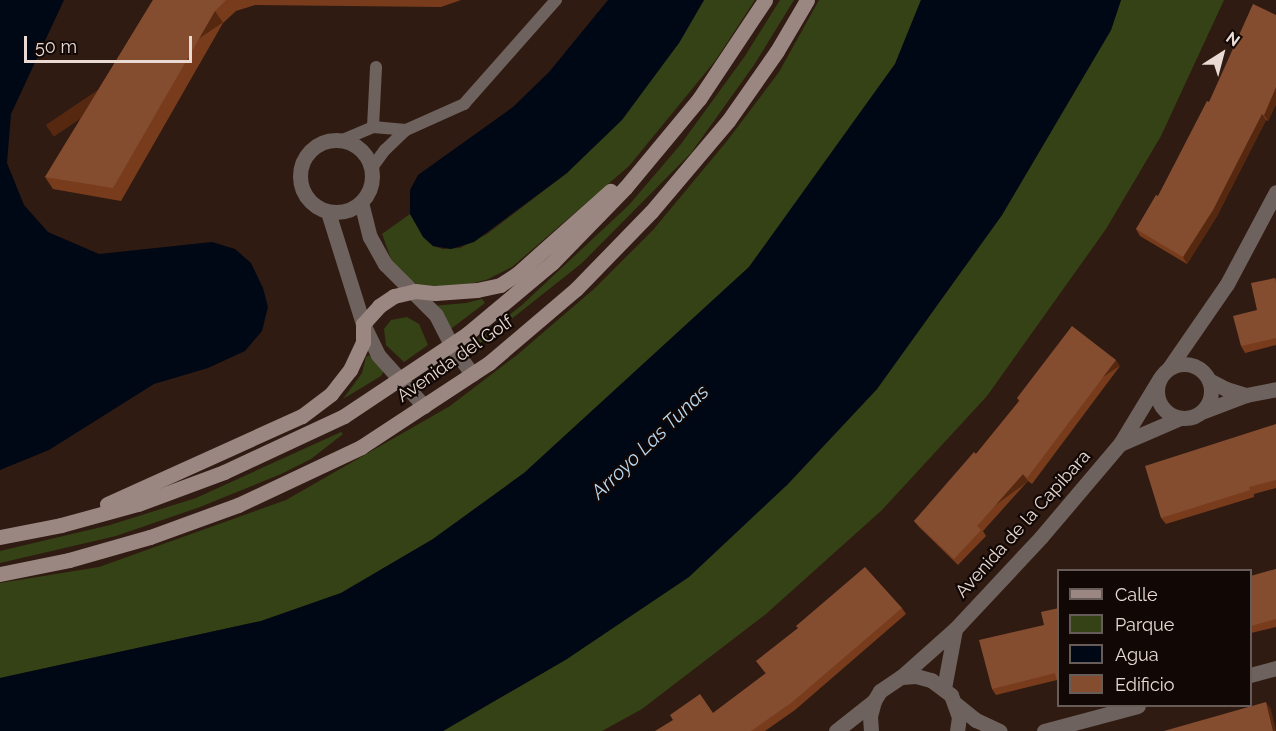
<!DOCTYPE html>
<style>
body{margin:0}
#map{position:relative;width:1276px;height:731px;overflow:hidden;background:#301b12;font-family:Raleway,sans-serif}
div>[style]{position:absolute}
.green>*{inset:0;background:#344216}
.water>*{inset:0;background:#000815}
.lane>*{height:12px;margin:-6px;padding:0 6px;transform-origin:6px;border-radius:6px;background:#6e625e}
.street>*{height:15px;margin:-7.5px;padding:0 7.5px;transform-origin:7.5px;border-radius:7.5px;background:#6e625e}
.street>.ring{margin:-7.5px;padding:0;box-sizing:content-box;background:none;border:15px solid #6e625e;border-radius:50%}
.secondary>*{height:15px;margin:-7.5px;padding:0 7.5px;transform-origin:7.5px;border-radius:7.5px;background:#9a8781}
.wall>*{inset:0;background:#783c1d}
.shaded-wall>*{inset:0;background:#562810;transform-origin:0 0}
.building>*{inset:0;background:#854d30}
span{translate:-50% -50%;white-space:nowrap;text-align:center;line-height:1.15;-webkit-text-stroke:4.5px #110805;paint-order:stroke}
.street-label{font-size:18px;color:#e9dad4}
.water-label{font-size:20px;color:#b7d9f4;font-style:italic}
.legend{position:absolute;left:1057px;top:569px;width:195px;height:138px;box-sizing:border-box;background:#110805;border:2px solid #675c58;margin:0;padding:8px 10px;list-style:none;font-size:18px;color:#e9dad4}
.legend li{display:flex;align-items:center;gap:12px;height:30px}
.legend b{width:30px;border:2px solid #675c58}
.north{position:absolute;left:1192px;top:24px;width:60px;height:60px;-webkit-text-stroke:4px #110805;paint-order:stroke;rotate:36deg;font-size:16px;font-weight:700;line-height:24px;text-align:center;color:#e9dad4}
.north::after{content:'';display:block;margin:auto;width:21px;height:27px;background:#e9dad4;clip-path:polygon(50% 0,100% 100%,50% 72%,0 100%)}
.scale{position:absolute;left:24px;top:36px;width:168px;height:27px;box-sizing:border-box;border:3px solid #e9dad4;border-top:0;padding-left:8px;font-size:18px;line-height:21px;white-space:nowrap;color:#e9dad4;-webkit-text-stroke:4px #110805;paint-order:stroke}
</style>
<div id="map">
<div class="green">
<i style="clip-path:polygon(704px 0,755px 0,715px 61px,629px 166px,512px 267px,486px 280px,457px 287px,426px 287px,409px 281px,394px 267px,382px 234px,410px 214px,433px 246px,443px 249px,460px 248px,487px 234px,567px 173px,679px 43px)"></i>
<i style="clip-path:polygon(780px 0,794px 0,754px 65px,691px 153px,582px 263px,471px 351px,469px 347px,522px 305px,629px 205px,681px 144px,745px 56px)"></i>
<i style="clip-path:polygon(819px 0,921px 0,895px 64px,749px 267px,524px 473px,433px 539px,341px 593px,261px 621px,0 678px,0 583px,99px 567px,286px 500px,450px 406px,517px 355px,595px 288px,653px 230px,727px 141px,779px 72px)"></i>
<i style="clip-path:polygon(1121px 0,1224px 0,1161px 136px,1106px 229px,987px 396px,882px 510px,766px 614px,642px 709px,602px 731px,443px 731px,567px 659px,787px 485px,877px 389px,1002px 215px,1111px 30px)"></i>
<i style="clip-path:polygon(482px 299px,485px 303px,448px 331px,432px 306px,466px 303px)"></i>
<i style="clip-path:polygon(407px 317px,419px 324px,428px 345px,404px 362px,386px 345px,384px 329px,391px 320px)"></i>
<i style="clip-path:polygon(370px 355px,384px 371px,381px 376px,343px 399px,362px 373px,366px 357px)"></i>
<i style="clip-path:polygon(341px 432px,343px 434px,311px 459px,281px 474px,200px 507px,116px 536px,0 563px,0 551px,110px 525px,196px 498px)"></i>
</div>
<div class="water">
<i style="clip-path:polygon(0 0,64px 0,11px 114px,7px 163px,24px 205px,48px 232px,99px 254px,212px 242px,235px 249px,251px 263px,263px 288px,268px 307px,262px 331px,245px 351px,208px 368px,154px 384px,49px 450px,0 470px)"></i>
<i style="clip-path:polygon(608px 0,704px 0,679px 43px,622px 120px,567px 173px,474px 242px,451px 249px,433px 246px,423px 237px,410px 214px,410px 190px,418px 175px,513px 107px,549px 72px)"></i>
<i style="clip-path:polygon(921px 0,1121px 0,1111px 30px,1002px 215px,877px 389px,787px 485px,689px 577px,567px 659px,443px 731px,0 731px,0 678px,261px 621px,341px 593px,433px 539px,524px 473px,749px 267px,895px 64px)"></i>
</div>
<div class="lane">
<i style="left:373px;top:127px;width:60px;rotate:-87.1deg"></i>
<i style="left:345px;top:139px;width:30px;rotate:-23deg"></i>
<i style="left:373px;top:127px;width:33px;rotate:5deg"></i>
<i style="left:371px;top:169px;width:24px;rotate:-54deg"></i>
<i style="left:385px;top:150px;width:29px;rotate:-44deg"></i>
<i style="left:406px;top:130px;width:64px;rotate:-24.1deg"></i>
<i style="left:464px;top:104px;width:139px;rotate:-48.5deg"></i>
</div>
<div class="street">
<i class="ring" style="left:300px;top:140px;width:57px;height:57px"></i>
<i style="left:361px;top:202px;width:36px;rotate:76deg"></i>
<i style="left:370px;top:237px;width:31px;rotate:61deg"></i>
<i style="left:385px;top:264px;width:72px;rotate:45deg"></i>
<i style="left:436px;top:315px;width:34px;rotate:63deg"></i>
<i style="left:451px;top:345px;width:36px;rotate:54deg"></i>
<i style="left:328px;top:212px;width:117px;rotate:72.6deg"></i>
<i style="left:363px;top:324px;width:34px;rotate:64deg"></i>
<i style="left:378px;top:355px;width:69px;rotate:48deg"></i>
<i class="ring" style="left:1157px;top:364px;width:39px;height:39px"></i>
<i style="left:1169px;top:368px;width:102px;rotate:-55.4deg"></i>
<i style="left:1227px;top:284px;width:104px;rotate:-62deg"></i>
<i style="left:1209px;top:380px;width:19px;rotate:28deg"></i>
<i style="left:1226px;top:389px;width:21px;rotate:17deg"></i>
<i style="left:1204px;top:411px;width:45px;rotate:-20.9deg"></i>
<i style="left:1246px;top:395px;width:31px;rotate:-11deg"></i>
<i style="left:1122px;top:443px;width:63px;rotate:-23.3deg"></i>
<i style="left:1250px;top:675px;width:27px;rotate:-15deg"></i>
<i style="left:901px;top:677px;width:72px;rotate:-41.6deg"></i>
<i style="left:955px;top:629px;width:126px;rotate:-46.9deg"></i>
<i style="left:1041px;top:537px;width:122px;rotate:-49.7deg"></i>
<i style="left:1120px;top:444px;width:77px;rotate:-58.8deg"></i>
<i style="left:944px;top:688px;width:60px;rotate:-79.4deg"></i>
<i style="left:956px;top:704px;width:26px;rotate:39deg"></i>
<i style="left:976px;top:720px;width:26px;rotate:25deg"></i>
<i style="left:836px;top:731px;width:48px;rotate:-38.3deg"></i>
<i style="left:871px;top:731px;width:15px;rotate:-94deg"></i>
<i style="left:870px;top:716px;width:16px;rotate:-75deg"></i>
<i style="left:874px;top:701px;width:12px;rotate:-59deg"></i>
<i style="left:880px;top:691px;width:25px;rotate:-34deg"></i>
<i style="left:901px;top:677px;width:15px;rotate:-4deg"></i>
<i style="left:916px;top:676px;width:16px;rotate:15deg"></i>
<i style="left:931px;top:680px;width:25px;rotate:37deg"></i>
<i style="left:951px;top:695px;width:23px;rotate:70deg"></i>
<i style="left:959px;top:717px;width:14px;rotate:98deg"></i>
<i style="left:1044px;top:731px;width:97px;rotate:-14.9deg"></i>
</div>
<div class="secondary">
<i style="left:107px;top:504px;width:214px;rotate:-24.3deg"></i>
<i style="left:302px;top:416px;width:36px;rotate:-37deg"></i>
<i style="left:331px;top:394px;width:31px;rotate:-52deg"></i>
<i style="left:350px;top:370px;width:31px;rotate:-65deg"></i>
<i style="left:363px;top:342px;width:18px;rotate:-90deg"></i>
<i style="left:363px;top:324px;width:24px;rotate:-48deg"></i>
<i style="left:379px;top:306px;width:18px;rotate:-34deg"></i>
<i style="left:394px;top:296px;width:22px;rotate:-13deg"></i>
<i style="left:415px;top:291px;width:20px;rotate:6deg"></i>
<i style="left:435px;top:293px;width:42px;rotate:-4.1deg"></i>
<i style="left:477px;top:290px;width:24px;rotate:-12deg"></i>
<i style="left:500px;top:285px;width:20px;rotate:-33deg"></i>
<i style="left:517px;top:274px;width:125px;rotate:-41.7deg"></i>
<i style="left:0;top:537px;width:62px;rotate:-11.1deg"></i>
<i style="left:61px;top:525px;width:80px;rotate:-15.3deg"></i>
<i style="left:138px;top:504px;width:92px;rotate:-20.4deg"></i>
<i style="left:224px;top:472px;width:132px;rotate:-25deg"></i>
<i style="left:344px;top:416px;width:148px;rotate:-33.7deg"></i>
<i style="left:467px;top:334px;width:111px;rotate:-39.9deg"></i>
<i style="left:552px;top:263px;width:105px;rotate:-45.8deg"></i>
<i style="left:625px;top:188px;width:116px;rotate:-50.3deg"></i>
<i style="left:699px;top:99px;width:119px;rotate:-56.3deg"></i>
<i style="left:0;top:574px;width:70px;rotate:-11.5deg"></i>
<i style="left:69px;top:560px;width:84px;rotate:-15.9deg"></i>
<i style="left:150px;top:537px;width:94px;rotate:-20deg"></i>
<i style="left:238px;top:505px;width:136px;rotate:-25.2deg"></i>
<i style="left:361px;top:447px;width:153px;rotate:-33.3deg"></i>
<i style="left:489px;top:363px;width:114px;rotate:-40.4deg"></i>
<i style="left:576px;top:289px;width:107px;rotate:-45.8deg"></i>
<i style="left:651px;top:212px;width:119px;rotate:-49.8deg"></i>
<i style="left:728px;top:121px;width:85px;rotate:-55deg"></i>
<i style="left:777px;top:51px;width:59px;rotate:-59.5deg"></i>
</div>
<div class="wall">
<i style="clip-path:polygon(153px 0,461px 0,441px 7px,255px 5px,236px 11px,223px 23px,121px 201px,53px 189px,45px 177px)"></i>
<i style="clip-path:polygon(1276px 15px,1276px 104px,1268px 121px,1266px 120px,1217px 216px,1187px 264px,1140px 236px,1136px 229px,1158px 196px,1209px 102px)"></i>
<i style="clip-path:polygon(1275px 278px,1276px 280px,1276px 345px,1245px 353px,1241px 346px,1257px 310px)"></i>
<i style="clip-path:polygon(1120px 366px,1032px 484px,1028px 481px,983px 531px,986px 536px,958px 565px,919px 527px,914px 521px,976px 454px,1019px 401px,1017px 398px)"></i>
<i style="clip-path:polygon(1276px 424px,1276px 488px,1254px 494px,1254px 497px,1166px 524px,1161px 518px)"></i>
<i style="clip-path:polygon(1276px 569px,1276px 627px,1251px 633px,1251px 576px)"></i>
<i style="clip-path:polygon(902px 608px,906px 614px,795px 710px,765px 731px,655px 731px,713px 713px,766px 674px,756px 661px)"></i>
<i style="clip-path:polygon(1059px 608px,1059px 683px,1057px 680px,996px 695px,992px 689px)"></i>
</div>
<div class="shaded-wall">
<i style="left:215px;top:11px;width:14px;height:204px;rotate:56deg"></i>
<i style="clip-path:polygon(1276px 87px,1276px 104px,1268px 121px,1264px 115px)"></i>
<i style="clip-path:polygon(1262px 114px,1266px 120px,1217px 216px,1187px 264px,1183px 257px)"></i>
<i style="left:1116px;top:360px;width:7px;height:148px;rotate:56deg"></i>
<i style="left:1023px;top:474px;width:9px;height:69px;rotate:54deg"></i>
<i style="clip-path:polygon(1266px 702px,1271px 709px,1276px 731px,1273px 731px)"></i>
</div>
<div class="building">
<i style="clip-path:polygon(153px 0,226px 0,215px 11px,113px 188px,45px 177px)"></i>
<i style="clip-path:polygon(1253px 4px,1276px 15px,1276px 87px,1264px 115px,1262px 114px,1213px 210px,1183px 257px,1136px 229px,1156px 195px,1158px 196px,1207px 101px,1209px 102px)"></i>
<i style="clip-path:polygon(1275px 278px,1276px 284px,1276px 338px,1241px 346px,1233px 316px,1257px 310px,1251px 283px)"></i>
<i style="clip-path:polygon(1072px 326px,1116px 360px,1027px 478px,1023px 474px,977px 526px,981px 530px,954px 559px,914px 521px,974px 452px,976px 454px,1020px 400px,1017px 398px)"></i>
<i style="clip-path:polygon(1276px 424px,1276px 480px,1249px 487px,1250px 490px,1161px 518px,1145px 466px)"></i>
<i style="clip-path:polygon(865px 567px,902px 608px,791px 703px,751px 731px,655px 731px,673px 720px,670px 715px,700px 694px,713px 713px,766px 673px,756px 661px,798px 628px,796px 626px)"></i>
<i style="clip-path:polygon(1276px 569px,1276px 619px,1251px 626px,1251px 576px)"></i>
<i style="clip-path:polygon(1059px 608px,1059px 681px,1057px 681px,1055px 673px,992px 689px,979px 640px,1044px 625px,1041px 612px)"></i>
<i style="clip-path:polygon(1266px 702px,1273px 731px,1164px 731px)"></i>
</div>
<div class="street-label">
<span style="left:455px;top:359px;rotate:-35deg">Avenida del Golf</span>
<span style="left:1023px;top:524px;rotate:-48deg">Avenida de la Capibara</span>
</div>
<div class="water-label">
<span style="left:650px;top:442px;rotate:-44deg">Arroyo Las Tunas</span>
</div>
<ul class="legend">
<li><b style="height:8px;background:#9a8781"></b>Calle</li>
<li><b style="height:16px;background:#344216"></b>Parque</li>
<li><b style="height:16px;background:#000815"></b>Agua</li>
<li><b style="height:16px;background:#854d30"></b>Edificio</li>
</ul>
<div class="north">N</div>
<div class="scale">50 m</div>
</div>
